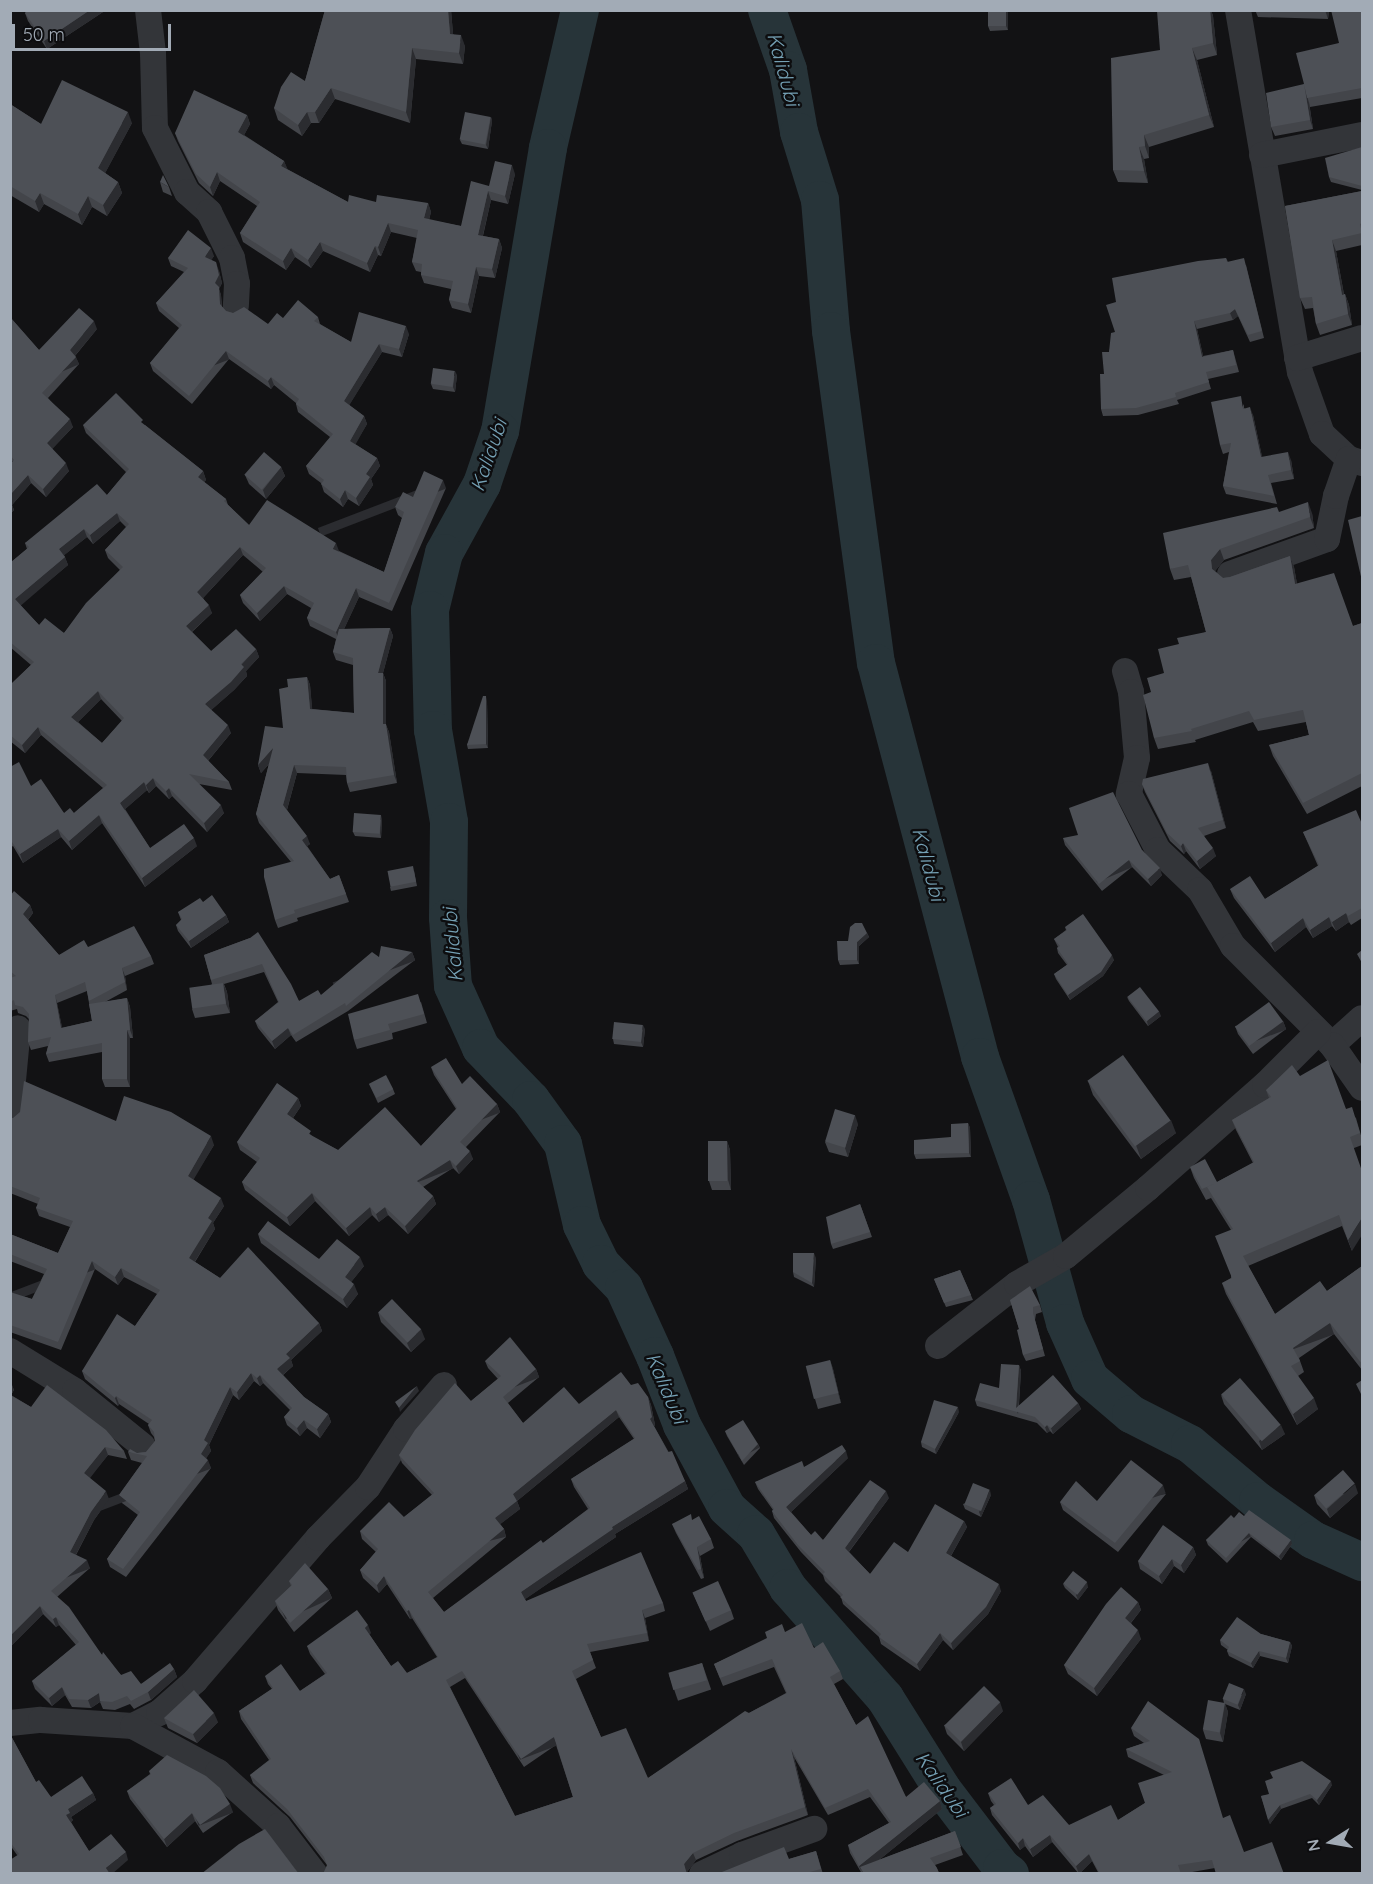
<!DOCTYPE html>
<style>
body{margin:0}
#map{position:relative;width:1373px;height:1884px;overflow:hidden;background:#121214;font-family:Quicksand,sans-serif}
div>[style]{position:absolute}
.river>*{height:38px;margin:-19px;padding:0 19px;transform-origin:19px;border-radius:19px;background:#273439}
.street>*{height:26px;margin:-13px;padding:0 13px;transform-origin:13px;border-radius:13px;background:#333539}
.wall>*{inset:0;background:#43454a;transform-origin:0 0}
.shaded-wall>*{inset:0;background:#2b2c30;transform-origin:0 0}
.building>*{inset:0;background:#4d5056;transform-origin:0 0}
span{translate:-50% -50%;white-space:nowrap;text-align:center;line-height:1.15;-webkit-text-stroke:5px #0d0d0f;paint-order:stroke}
.water-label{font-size:20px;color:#75a1b5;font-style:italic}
.frame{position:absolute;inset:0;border:12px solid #a2abb6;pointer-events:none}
.north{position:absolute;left:1301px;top:1812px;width:60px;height:60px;-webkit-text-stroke:4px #0d0d0f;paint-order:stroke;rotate:259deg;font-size:16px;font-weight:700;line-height:24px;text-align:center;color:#a2abb6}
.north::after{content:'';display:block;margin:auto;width:21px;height:27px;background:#a2abb6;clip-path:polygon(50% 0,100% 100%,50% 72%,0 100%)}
.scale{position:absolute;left:12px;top:24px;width:159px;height:27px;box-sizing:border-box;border:3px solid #a2abb6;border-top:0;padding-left:8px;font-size:18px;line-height:21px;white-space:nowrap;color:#a2abb6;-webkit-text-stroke:4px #0d0d0f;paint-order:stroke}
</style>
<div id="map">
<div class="river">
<i style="left:580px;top:10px;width:142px;rotate:103.1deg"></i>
<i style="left:548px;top:148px;width:287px;rotate:99.6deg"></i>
<i style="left:500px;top:431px;width:56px;rotate:108.8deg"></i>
<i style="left:482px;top:484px;width:79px;rotate:118.8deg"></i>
<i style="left:444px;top:553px;width:59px;rotate:103.8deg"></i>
<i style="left:430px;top:610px;width:120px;rotate:88.6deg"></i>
<i style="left:433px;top:730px;width:93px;rotate:80.1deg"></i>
<i style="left:449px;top:822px;width:96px;rotate:90.6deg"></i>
<i style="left:448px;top:918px;width:68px;rotate:85.8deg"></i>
<i style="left:453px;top:986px;width:68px;rotate:65.7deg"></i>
<i style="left:481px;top:1048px;width:72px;rotate:46.1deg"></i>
<i style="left:531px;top:1100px;width:54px;rotate:54deg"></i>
<i style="left:563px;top:1144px;width:83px;rotate:76.8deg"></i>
<i style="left:582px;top:1225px;width:43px;rotate:64deg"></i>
<i style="left:601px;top:1264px;width:33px;rotate:46deg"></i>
<i style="left:624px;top:1288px;width:75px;rotate:65.5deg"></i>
<i style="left:655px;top:1356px;width:74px;rotate:68.6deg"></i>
<i style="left:682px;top:1425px;width:94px;rotate:61.5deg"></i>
<i style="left:727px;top:1508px;width:39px;rotate:42deg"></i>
<i style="left:756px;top:1534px;width:63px;rotate:59.3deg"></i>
<i style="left:788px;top:1588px;width:147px;rotate:48.6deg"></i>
<i style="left:885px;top:1698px;width:107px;rotate:57.9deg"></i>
<i style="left:942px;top:1789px;width:99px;rotate:52.8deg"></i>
<i style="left:1002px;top:1868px;width:10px;rotate:37deg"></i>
<i style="left:767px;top:10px;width:64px;rotate:70.7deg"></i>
<i style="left:788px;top:70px;width:63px;rotate:79.9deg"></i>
<i style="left:799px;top:132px;width:71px;rotate:72.8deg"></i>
<i style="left:820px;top:200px;width:131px;rotate:85.2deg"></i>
<i style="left:831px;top:331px;width:335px;rotate:82.3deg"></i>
<i style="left:876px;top:663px;width:407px;rotate:75.2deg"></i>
<i style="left:980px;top:1057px;width:152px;rotate:70.4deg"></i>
<i style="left:1031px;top:1200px;width:128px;rotate:74.5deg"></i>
<i style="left:1065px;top:1323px;width:61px;rotate:65.9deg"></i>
<i style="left:1090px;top:1379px;width:54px;rotate:40.5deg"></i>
<i style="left:1131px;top:1414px;width:66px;rotate:27deg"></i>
<i style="left:1190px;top:1444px;width:89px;rotate:40deg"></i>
<i style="left:1258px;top:1501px;width:67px;rotate:35.3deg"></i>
<i style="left:1313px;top:1540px;width:54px;rotate:24.2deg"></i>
</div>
<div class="street">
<i style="left:148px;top:10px;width:43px;rotate:83.4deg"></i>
<i style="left:153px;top:53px;width:75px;rotate:88.5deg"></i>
<i style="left:155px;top:128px;width:72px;rotate:63.4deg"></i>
<i style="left:187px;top:192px;width:30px;rotate:42deg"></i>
<i style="left:209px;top:212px;width:51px;rotate:63.4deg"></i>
<i style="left:232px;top:258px;width:26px;rotate:79deg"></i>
<i style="left:237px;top:284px;width:22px;rotate:93deg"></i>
<i style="left:1238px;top:10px;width:367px;rotate:80.3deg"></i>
<i style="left:1300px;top:372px;width:66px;rotate:70.5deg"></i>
<i style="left:1322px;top:434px;width:37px;rotate:43deg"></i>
<i style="left:1349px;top:459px;width:14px;rotate:17deg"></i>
<i style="left:1262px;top:155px;width:102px;rotate:-11.3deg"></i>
<i style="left:1297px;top:358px;width:68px;rotate:-17.1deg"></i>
<i style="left:1230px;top:574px;width:103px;rotate:-19.8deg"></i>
<i style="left:1327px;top:539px;width:44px;rotate:-78.2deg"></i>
<i style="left:1336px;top:496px;width:39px;rotate:-71deg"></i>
<i style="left:1125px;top:671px;width:22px;rotate:74deg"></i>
<i style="left:1131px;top:692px;width:66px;rotate:84.8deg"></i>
<i style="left:1137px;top:758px;width:37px;rotate:103deg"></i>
<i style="left:1129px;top:794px;width:63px;rotate:62.6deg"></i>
<i style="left:1158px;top:850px;width:58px;rotate:43.6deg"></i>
<i style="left:1200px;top:890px;width:65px;rotate:59.5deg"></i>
<i style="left:1233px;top:946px;width:140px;rotate:45deg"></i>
<i style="left:1332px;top:1045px;width:40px;rotate:-42deg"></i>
<i style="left:1332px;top:1045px;width:52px;rotate:55.1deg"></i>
<i style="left:10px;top:1112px;width:84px;rotate:-84.6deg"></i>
<i style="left:938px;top:1346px;width:100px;rotate:-38.1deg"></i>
<i style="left:1017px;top:1284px;width:56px;rotate:-29.7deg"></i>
<i style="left:1066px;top:1256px;width:107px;rotate:-39.7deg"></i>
<i style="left:1148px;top:1188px;width:156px;rotate:-41.4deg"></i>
<i style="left:1265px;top:1085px;width:75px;rotate:-45deg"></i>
<i style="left:10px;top:1351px;width:76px;rotate:31.6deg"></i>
<i style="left:75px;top:1391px;width:87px;rotate:39deg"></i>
<i style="left:10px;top:1723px;width:31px;rotate:-6deg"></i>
<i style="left:41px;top:1720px;width:92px;rotate:3.7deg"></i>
<i style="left:133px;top:1726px;width:29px;rotate:-27deg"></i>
<i style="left:159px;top:1713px;width:48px;rotate:-41.6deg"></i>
<i style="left:195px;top:1681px;width:189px;rotate:-49.3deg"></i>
<i style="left:318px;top:1538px;width:71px;rotate:-45.6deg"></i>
<i style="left:368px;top:1487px;width:69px;rotate:-56.8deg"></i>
<i style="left:406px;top:1429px;width:58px;rotate:-49.2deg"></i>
<i style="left:133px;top:1726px;width:97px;rotate:28.4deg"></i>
<i style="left:218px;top:1772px;width:81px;rotate:42deg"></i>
<i style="left:278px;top:1826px;width:61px;rotate:52.4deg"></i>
<i style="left:702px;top:1874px;width:44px;rotate:-25.4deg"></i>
<i style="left:742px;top:1855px;width:77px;rotate:-19.9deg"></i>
</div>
<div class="wall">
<i style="clip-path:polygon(28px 10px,106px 10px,47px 49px,28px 21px,25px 13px)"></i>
<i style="clip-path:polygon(325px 10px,451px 10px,453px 34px,465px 46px,463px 64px,416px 59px,410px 123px,335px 99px,319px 123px,311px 123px,302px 136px,278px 120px,274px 108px,305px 81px)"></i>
<i style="clip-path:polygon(988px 10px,1008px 10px,1008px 30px,990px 31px,988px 26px)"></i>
<i style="clip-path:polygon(1160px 10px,1211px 10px,1213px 16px,1217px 55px,1197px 60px,1214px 127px,1149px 147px,1149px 158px,1144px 159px,1148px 183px,1118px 182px,1113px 170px,1160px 50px)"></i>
<i style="clip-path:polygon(1255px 10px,1329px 10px,1328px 19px,1258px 17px)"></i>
<i style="clip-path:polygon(1362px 10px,1362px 98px,1310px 107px,1309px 102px,1313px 129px,1275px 136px,1271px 127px,1304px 84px,1339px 43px)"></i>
<i style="clip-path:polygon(10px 104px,41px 124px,132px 123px,105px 173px,118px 182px,122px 193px,107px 216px,92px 207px,82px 225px,44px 204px,39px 212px,10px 195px)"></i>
<i style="clip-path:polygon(247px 115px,250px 124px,244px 135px,284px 161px,287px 169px,348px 202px,428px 203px,431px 212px,429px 220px,461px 226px,489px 186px,515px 174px,508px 204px,491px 200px,483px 236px,499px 239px,502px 248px,495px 278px,479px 276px,471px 313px,452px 308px,449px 300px,451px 289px,424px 283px,421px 275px,421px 272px,416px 271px,412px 262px,417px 238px,391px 232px,381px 256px,378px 255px,370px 272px,323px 251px,311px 268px,295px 257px,286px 270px,243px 242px,240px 233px,257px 206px,220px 181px,213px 196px,199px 183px,178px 141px,175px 133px)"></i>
<i style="clip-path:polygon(491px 117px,492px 121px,488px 149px,462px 144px,460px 140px)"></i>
<i style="clip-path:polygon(1362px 147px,1362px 190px,1331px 182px,1329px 177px)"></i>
<i style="clip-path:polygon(160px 182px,169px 187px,172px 196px,163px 192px)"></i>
<i style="clip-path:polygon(1362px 191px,1362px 245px,1336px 251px,1344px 294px,1345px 294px,1349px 305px,1352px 325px,1320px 335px,1316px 324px,1313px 308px,1305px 309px,1300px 298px,1285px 206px)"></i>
<i style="clip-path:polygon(214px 256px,211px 260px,219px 271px,222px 283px,219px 289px,221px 295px,222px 307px,226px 311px,268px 324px,283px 318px,318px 317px,320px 324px,351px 342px,409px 334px,402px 357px,382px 352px,349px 405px,364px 416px,367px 424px,355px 444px,377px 458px,380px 466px,371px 479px,373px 485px,359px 506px,348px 499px,343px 507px,324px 492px,321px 483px,309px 474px,306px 466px,330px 437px,298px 412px,296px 404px,296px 403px,274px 385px,271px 389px,229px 359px,192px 404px,153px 371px,150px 363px,179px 328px,159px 311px,156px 303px,184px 272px,171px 266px,168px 258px)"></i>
<i style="clip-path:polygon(1226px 258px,1228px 262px,1246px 265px,1264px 338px,1250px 342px,1238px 316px,1233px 320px,1197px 329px,1203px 356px,1233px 350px,1239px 372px,1208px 379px,1211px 389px,1177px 400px,1179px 404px,1138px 415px,1103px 416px,1101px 409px,1104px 374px,1109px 352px,1115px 332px,1116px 302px)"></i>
<i style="clip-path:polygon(10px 317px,39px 350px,97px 329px,75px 356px,79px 364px,48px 398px,73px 427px,52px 449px,69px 471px,46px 497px,31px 483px,12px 505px,14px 510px,10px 514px,13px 462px,10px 459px)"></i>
<i style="clip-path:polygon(457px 375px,455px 392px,433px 389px,431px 384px)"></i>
<i style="clip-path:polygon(1244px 404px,1244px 408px,1253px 415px,1262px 457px,1291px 460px,1294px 479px,1271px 483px,1277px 504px,1226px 494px,1223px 486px,1229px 452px,1223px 454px,1220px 445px)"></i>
<i style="clip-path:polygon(evenodd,83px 425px,145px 425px,203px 471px,206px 480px,204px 482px,226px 499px,228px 505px,249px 525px,339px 551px,384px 572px,402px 518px,398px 515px,395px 507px,413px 497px,446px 488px,392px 611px,359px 597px,344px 629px,390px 628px,393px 636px,383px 673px,386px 681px,386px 725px,389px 732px,397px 783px,350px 792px,347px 783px,346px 775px,297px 773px,287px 810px,310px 844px,307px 846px,330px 879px,339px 875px,349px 902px,297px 918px,298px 921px,278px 928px,275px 920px,291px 862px,259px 823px,256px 814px,269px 764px,261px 773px,258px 765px,283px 728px,288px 687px,307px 677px,310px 685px,312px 709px,354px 713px,353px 665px,336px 660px,333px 652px,336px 639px,310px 626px,307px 618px,311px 608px,287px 594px,260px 621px,243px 603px,240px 595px,263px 572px,243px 555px,203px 598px,212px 613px,192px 632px,211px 651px,256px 649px,259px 657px,246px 671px,247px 676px,234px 690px,211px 710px,231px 733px,208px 761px,229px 782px,232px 790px,199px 784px,224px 813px,207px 832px,172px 796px,169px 799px,156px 786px,149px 793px,147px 790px,125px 809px,150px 848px,197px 846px,145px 887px,102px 823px,72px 850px,61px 837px,23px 863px,13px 846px,10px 848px,10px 767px,31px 786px,64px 813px,74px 813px,103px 788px,41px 735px,25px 753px,10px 741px,10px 685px,31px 665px,10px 647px,10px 563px,27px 549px,25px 543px,107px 495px,126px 472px,86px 433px,83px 425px,120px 521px,126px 527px,105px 550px,108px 558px,120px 570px,64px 633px,39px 625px,20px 605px,68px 565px,64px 555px,87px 537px,93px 544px,120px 521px,83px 425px,101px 699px,122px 721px,102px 743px,78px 722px,101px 699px)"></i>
<i style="clip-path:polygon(281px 467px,285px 476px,266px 499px,249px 484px,245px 475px)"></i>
<i style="clip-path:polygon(1279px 512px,1312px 513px,1314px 528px,1224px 560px,1215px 571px,1223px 578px,1230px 577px,1290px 556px,1294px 567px,1297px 584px,1353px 626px,1362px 623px,1362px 786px,1307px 814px,1273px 756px,1269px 745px,1309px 735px,1306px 722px,1258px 731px,1253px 722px,1195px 740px,1196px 742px,1158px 749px,1154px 738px,1151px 692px,1164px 673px,1179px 644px,1206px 632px,1191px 577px,1174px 580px,1170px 569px)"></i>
<i style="clip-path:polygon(487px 701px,488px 748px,468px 749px,467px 745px)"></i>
<i style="clip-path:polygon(1211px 771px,1226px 828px,1204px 836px,1216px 856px,1200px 869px,1186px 851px,1184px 854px,1170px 841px,1145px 792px,1142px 784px)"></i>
<i style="clip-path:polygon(382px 819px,381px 838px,355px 836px,353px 832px)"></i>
<i style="clip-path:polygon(1362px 824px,1362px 918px,1351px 925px,1349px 922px,1336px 931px,1332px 926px,1313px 938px,1306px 927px,1275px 952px,1234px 898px,1230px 889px,1265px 899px,1318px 866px,1303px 832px)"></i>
<i style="clip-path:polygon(1063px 838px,1142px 850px,1162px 875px,1151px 886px,1132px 867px,1102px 891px,1065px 845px)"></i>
<i style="clip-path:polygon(414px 871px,417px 886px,391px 891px,390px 887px)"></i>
<i style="clip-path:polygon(evenodd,10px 896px,30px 905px,33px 913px,28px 920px,59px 955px,88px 947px,151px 956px,154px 964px,125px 976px,127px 990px,105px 1002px,127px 998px,130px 1007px,133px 1038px,130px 1038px,130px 1087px,105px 1087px,102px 1079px,102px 1052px,49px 1062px,46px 1054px,48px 1046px,31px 1050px,28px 1042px,29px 1019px,26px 1016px,18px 1013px,17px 1009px,10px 1011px,10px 978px,12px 978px,10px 976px,10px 896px,87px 991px,92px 1021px,62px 1028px,57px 1003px,87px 991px)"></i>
<i style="clip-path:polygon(203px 902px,226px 915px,229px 922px,191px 948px,178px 931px,176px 925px,181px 920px,178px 912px)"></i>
<i style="clip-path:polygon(1065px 927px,1114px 960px,1103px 976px,1070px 1000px,1056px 979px,1054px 974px,1067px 965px,1058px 953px,1057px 948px,1058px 947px,1054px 939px,1066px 930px)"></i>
<i style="clip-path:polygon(867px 933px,869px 937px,859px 946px,859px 964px,840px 965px,838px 960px,848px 941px)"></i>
<i style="clip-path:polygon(250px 938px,299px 1001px,321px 995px,379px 957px,412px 952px,415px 960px,348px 1011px,296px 1042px,291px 1035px,275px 1049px,258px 1028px,255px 1021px,278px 1002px,264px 972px,224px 984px,227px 992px,230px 1013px,195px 1018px,192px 1009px,212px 984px,204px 955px)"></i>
<i style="clip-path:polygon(1127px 997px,1161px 1016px,1148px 1026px,1129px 1001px)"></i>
<i style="clip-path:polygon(421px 1002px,427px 1023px,392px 1033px,393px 1039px,357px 1049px,354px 1040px)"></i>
<i style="clip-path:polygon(1283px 1021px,1286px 1029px,1253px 1054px,1238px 1034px,1235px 1026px)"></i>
<i style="clip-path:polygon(645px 1029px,643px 1047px,614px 1044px,613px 1039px)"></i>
<i style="clip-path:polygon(431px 1067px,497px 1104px,500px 1112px,466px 1147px,473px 1159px,459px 1174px,453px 1168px,423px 1187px,433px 1196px,436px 1204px,408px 1234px,388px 1215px,379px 1222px,372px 1215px,349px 1236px,315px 1201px,290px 1226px,245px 1190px,242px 1182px,257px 1162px,240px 1150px,237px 1142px,298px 1098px,301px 1106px,293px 1118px,313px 1137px,338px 1150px,421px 1146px,456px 1109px,434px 1075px)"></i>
<i style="clip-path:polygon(1300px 1076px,1346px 1109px,1356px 1118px,1362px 1139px,1362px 1145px,1354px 1148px,1352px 1251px,1342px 1226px,1248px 1266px,1275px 1314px,1327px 1291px,1362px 1266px,1362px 1370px,1334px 1334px,1299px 1358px,1304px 1372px,1298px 1376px,1318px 1409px,1297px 1425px,1226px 1294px,1222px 1283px,1231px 1278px,1231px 1230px,1211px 1198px,1206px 1200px,1194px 1178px,1190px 1167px,1217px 1182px,1253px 1163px,1236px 1130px,1232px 1120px,1269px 1098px,1266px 1090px)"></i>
<i style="clip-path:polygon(1088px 1081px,1176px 1133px,1141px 1159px,1093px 1095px)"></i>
<i style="clip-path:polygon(369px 1084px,393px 1089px,395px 1094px,378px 1103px)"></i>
<i style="clip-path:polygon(10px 1118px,116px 1121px,214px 1145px,193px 1179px,224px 1206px,213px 1223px,215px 1229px,195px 1262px,220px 1278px,319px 1323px,322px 1331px,291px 1360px,293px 1366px,283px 1375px,304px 1397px,328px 1414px,331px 1422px,320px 1438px,307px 1428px,300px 1436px,287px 1425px,284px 1417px,290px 1410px,263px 1383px,260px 1386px,254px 1381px,239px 1400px,233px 1395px,209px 1445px,211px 1451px,206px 1458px,211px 1468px,126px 1577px,110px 1567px,107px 1559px,138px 1515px,122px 1503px,119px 1495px,142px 1463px,131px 1460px,128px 1452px,137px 1453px,146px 1452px,155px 1441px,154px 1437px,151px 1433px,148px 1425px,149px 1424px,119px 1404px,118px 1406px,85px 1379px,82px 1371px,135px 1326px,157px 1294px,124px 1277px,118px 1285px,95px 1269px,61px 1350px,10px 1332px,10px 1292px,32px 1299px,44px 1274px,10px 1261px,10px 1234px,58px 1253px,70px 1227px,39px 1216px,36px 1208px,38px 1204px,10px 1193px)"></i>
<i style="clip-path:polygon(968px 1123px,970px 1128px,971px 1157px,916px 1159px,914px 1154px,951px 1137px)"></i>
<i style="clip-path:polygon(858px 1124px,848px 1157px,829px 1152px,825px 1142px)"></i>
<i style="clip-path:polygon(727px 1141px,730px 1150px,731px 1190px,712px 1190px,709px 1181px)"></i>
<i style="clip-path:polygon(860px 1204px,872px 1237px,833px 1249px,831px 1244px)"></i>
<i style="clip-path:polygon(258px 1234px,319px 1259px,364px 1266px,351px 1282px,358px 1294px,347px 1308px,261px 1243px)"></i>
<i style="clip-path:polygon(816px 1258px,814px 1287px,794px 1277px,793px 1272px)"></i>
<i style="clip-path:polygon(960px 1270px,973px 1300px,946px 1307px,934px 1279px)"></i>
<i style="clip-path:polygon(1010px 1300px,1040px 1305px,1042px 1312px,1036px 1314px,1035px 1320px,1045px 1356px,1026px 1361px,1023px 1355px,1019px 1329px)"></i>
<i style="clip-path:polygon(378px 1312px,425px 1339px,411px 1352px,381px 1322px)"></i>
<i style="clip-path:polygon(830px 1360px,833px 1369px,841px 1403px,818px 1409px,815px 1399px)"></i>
<i style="clip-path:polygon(evenodd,485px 1361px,536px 1369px,539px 1377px,508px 1403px,523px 1423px,579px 1404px,631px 1385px,648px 1397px,651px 1405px,655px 1425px,654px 1426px,685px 1481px,688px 1489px,615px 1534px,616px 1537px,525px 1599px,526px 1601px,663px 1603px,665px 1611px,645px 1618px,649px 1641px,590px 1652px,596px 1668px,576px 1679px,601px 1737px,648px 1778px,749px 1713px,786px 1693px,774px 1667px,723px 1686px,714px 1664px,785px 1632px,814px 1648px,840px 1671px,843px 1679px,834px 1684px,856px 1725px,906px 1797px,940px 1801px,942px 1809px,879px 1860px,955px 1831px,963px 1855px,935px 1865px,940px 1874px,862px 1874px,850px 1853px,848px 1845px,889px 1823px,870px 1797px,828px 1815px,794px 1757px,808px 1815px,737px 1841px,696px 1860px,687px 1872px,687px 1874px,327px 1865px,290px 1817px,253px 1783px,250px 1775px,269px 1760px,241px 1719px,239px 1711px,272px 1689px,268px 1684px,265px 1676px,300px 1691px,325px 1674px,310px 1654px,307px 1646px,371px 1633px,369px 1634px,391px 1666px,407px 1673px,437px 1657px,412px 1618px,410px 1619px,387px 1584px,379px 1593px,363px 1578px,360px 1570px,376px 1552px,362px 1539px,360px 1531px,404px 1517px,432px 1495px,402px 1463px,399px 1455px,471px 1401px,498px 1379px,488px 1368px,485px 1361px,619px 1417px,634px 1439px,571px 1479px,574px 1487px,588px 1509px,543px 1543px,444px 1612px,433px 1598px,506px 1537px,504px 1529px,500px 1524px,520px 1509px,517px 1501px,619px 1417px,485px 1361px,465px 1678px,524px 1767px,556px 1745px,573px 1797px,515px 1816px,450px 1687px,465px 1678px)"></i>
<i style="clip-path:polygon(1019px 1365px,1021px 1371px,1019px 1405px,1078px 1403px,1081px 1409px,1053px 1434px,1050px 1431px,1047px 1433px,1037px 1423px,977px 1406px,975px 1400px,999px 1388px)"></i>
<i style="clip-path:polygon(10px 1382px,14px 1390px,11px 1395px,31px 1407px,124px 1451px,127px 1459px,108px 1455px,89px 1478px,109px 1499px,94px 1520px,76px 1555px,90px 1568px,57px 1597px,102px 1655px,121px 1675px,141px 1684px,174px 1669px,177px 1677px,151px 1700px,134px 1709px,130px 1704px,115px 1710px,103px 1709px,100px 1702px,91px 1708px,72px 1707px,65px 1695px,52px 1706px,35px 1689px,32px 1681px,76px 1645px,59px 1625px,56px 1627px,43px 1614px,10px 1647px)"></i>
<i style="clip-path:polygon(1221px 1395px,1285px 1434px,1262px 1450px,1224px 1404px)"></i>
<i style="clip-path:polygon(959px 1412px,936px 1454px,922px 1447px,921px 1442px)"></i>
<i style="clip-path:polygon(725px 1431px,758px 1444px,760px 1448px,744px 1465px,727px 1436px)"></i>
<i style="clip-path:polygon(848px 1458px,791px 1512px,811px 1535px,823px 1540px,889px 1498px,849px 1552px,870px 1574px,964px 1521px,967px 1527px,951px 1556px,1001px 1591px,988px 1614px,953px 1650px,943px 1640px,920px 1671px,881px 1644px,879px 1637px,843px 1604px,841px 1597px,825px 1581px,823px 1575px,801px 1552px,774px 1518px,772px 1511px,773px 1510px,758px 1489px,755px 1482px,804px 1467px)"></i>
<i style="clip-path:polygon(1358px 1493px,1330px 1518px,1317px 1504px,1314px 1495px)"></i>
<i style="clip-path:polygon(1166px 1494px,1118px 1552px,1063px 1510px,1060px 1502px,1097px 1501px)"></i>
<i style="clip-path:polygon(991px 1495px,981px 1517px,965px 1509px,963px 1504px)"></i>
<i style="clip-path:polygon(1244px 1516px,1292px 1544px,1281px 1560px,1251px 1537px,1227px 1563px,1208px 1545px,1206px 1540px,1234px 1518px)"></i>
<i style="clip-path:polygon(693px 1520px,711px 1539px,714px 1548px,700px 1556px,704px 1578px,701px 1579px,676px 1533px,672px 1524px)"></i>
<i style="clip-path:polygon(1193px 1547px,1196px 1555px,1184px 1573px,1174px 1566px,1162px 1584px,1140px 1569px,1138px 1561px)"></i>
<i style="clip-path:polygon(289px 1581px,328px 1589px,332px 1598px,294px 1632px,278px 1610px,275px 1601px,291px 1586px)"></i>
<i style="clip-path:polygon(1063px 1584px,1088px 1587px,1078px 1600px,1065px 1588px)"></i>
<i style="clip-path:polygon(693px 1593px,731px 1610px,734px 1619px,710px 1631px)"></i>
<i style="clip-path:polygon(1138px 1602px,1141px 1610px,1131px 1623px,1141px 1639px,1097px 1696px,1068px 1674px,1064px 1665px)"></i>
<i style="clip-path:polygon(1261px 1634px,1290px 1642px,1292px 1646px,1288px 1663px,1260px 1656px,1253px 1668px,1229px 1656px,1227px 1651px,1228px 1650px,1221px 1645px,1220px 1640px)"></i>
<i style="left:702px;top:1663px;width:28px;height:35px;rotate:71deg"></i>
<i style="clip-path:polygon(1246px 1694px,1240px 1710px,1225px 1704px,1228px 1712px,1223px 1742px,1206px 1739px,1203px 1730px,1224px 1703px,1223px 1699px)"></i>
<i style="clip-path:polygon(1003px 1711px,964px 1751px,947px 1734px,944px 1725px)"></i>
<i style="clip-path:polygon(164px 1718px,218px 1722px,197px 1743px,168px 1728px)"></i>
<i style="clip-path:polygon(1131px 1728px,1199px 1739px,1215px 1868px,1181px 1874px,1099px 1874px,1092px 1861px,1079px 1874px,1052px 1842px,1033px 1857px,1025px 1846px,1020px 1850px,992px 1815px,990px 1808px,994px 1805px,991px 1801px,988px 1793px,1028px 1805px,1069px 1825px,1118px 1820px,1145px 1803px,1164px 1775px,1128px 1757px,1126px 1749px,1144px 1743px,1134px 1736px)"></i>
<i style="clip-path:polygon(10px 1734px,36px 1782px,51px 1797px,93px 1793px,96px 1800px,71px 1817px,73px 1820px,71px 1822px,89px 1851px,128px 1860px,17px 1855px,10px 1845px)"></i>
<i style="clip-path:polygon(149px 1771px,233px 1812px,203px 1833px,195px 1821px,167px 1847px,130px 1799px,127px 1791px,150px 1774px)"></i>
<i style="clip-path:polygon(1332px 1785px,1319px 1805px,1312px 1798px,1281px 1809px,1270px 1824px,1261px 1796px)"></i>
<i style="clip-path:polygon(816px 1851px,823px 1874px,717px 1874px,789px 1859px)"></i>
</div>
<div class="shaded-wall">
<i style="clip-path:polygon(90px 10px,106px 10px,47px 49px,44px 41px)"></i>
<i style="clip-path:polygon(448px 10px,451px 10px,454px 45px,450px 34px)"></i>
<i style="clip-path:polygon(1006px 10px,1008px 10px,1008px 30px,1006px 26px)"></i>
<i style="clip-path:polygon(1210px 10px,1211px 10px,1213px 16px,1217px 55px,1213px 43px)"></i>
<i style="clip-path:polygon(1325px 10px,1329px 10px,1328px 19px)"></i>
<i style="clip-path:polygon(461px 35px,465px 46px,463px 64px,459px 53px)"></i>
<i style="clip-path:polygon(412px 48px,416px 59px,410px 123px,406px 112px)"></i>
<i style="clip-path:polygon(1192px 48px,1197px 60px,1214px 127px,1209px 115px)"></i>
<i style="clip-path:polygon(1304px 84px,1309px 103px,1313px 129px,1310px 120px)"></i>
<i style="clip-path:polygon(331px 88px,335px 99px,319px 123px,315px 112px)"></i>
<i style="clip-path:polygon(128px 112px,132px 123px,102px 179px,98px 168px)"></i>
<i style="clip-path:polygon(307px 112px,311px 123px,302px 136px,298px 125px)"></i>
<i style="clip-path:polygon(247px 115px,250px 124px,241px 141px,238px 132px)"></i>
<i style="clip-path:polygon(491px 117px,492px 121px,488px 149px,486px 145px)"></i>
<i style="clip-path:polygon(1144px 135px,1149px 147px,1149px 158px,1145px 146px)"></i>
<i style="clip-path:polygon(1139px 147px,1144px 159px,1148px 183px,1144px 171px)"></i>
<i style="clip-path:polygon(284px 161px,288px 170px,281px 166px)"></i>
<i style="clip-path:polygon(512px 165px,515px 174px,508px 204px,505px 196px)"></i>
<i style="clip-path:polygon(217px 172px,220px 181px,213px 196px,210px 187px)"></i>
<i style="clip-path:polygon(118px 182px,122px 193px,107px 216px,103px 205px)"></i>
<i style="clip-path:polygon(488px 191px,491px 200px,481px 243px,478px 235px)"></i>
<i style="clip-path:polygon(40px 193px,44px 204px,39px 212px,35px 201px)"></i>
<i style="clip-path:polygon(88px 196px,92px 207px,82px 225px,78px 214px)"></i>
<i style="clip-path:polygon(428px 203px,431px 212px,427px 227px,424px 218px)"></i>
<i style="clip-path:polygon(388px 223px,391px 232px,381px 256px,378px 247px)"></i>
<i style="clip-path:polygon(499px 239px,502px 248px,495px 278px,492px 269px)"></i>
<i style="clip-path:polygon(1332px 240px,1336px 251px,1346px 306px,1342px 295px)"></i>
<i style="clip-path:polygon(320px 242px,323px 251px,311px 268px,308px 260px)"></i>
<i style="clip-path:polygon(375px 246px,378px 255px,370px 272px,367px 263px)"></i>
<i style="clip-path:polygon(211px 248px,214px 256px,208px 265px,205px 257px)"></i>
<i style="clip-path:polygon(291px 248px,295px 257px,286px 270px,283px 261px)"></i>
<i style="clip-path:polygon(216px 262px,219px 271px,222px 283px,219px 289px,221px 295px,222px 312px,220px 304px,215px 283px)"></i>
<i style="clip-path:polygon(476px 267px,479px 276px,471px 313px,468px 304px)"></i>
<i style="clip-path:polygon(1345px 294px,1349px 305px,1352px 325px,1348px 314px)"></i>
<i style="clip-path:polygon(1235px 309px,1238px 316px,1233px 320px,1230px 313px)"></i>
<i style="clip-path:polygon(94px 321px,97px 329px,73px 358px,70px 350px)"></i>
<i style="clip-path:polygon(1194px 321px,1197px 329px,1205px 364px,1202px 357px)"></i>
<i style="clip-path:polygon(406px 326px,409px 334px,402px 357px,399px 349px)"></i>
<i style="clip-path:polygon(379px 344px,382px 352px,347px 409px,344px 401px)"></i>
<i style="left:226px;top:351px;width:9px;height:58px;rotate:69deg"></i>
<i style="left:76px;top:357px;width:8px;height:50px;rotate:67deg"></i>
<i style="clip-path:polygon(455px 371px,457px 375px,455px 392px,453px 387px)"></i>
<i style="clip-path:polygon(271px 377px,274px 385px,271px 389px,268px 381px)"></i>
<i style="clip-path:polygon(1250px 407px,1253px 415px,1264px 465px,1261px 457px)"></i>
<i style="clip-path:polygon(364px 416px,367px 424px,353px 449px,350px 441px)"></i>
<i style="clip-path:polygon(70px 419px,73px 427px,50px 451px,47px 443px)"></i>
<i style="clip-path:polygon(1288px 452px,1291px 460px,1294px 479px,1291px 470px)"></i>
<i style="clip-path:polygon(377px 458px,380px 466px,371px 479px,373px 485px,359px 506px,356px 498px,366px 474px)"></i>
<i style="clip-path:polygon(66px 463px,69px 471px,46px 497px,43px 489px)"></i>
<i style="clip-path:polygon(281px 467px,285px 476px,266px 499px,263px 490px)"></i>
<i style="clip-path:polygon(203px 471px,206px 480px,201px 485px,198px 477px)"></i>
<i style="clip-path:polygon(28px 475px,31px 483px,12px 505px,14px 510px,10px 514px,10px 495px)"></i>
<i style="left:443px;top:480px;width:9px;height:134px;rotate:69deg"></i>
<i style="clip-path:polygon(345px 490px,348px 499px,343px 507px,340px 499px)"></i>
<i style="clip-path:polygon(1308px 502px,1312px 513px,1314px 528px,1310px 517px)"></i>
<i style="clip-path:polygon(117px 513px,120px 521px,93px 544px,90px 535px)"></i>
<i style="clip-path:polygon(84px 529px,87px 537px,62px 557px,59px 549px)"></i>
<i style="clip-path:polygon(336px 543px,339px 551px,336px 557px,333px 549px)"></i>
<i style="clip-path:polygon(240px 547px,243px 555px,200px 601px,197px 592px)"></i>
<i style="clip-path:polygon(1220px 549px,1224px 560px,1215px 571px,1212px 569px,1211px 560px)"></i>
<i style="clip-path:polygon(1290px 556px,1294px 567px,1299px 595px,1295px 584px)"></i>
<i style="clip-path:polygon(65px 557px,68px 565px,18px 608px,15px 599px)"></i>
<i style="clip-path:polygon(284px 586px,287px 594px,260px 621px,257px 613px)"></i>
<i style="clip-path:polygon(356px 588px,359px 597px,339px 640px,336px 632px)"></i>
<i style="clip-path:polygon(209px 605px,212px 613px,189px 634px,186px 626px)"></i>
<i style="clip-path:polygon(390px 628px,393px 636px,383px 673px,386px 681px,386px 725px,389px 732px,397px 783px,394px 775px,383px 724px,378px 673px)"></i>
<i style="clip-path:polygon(256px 649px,259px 657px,246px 671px,247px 676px,234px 690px,208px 713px,205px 704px)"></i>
<i style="clip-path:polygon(307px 677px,310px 685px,313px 717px,310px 709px)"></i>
<i style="clip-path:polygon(98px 691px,101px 699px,74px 726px,71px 717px)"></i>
<i style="clip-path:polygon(486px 696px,487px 701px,488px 748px,486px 744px)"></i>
<i style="clip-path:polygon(228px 725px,231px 733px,206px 763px,203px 755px)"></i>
<i style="clip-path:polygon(38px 727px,41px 735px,25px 753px,22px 745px)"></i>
<i style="clip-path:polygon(273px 748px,276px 756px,261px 773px,258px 765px)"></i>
<i style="clip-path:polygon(1208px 763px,1211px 771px,1226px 828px,1223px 820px)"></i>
<i style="clip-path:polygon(294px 765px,297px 773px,286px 813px,283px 805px)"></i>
<i style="clip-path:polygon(153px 778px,156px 786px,149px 793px,146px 785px)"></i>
<i style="clip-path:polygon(144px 782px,147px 790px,123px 811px,120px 803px)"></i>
<i style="clip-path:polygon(169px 788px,172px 796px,169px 799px,166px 791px)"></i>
<i style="clip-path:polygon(221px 805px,224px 813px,207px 832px,204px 823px)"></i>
<i style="clip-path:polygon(99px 815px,102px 823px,72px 850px,69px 841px)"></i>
<i style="clip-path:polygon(381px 815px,382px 819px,381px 838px,380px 833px)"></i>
<i style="clip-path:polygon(58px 829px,61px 837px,23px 863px,20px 854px)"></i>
<i style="clip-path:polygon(307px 836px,310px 844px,305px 848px,302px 840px)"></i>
<i style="clip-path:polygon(194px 838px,197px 846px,145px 887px,142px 878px)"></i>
<i style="clip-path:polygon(1183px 843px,1186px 851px,1184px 854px,1181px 846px)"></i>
<i style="clip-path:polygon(1213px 848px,1216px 856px,1200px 869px,1197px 861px)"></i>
<i style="left:1129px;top:860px;width:8px;height:38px;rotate:67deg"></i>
<i style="clip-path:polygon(1160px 868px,1162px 875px,1151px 886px,1148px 879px)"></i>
<i style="clip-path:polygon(30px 905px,33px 913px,26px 922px,23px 914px)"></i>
<i style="clip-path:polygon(1346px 913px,1349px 922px,1336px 931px,1332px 922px)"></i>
<i style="clip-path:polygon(226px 915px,229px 922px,191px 948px,189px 941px)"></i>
<i style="clip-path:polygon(1329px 917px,1332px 926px,1313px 938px,1310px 930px)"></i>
<i style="clip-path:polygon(1303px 918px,1306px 927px,1275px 952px,1271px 943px)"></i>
<i style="clip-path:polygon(867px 933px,869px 937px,859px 946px,859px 964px,857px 960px,857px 942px)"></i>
<i style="left:412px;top:952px;width:9px;height:85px;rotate:69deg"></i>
<i style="clip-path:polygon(1112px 955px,1114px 960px,1103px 976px,1070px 1000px,1068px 995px)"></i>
<i style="clip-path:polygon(122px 968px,125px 976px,127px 990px,125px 982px)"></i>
<i style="clip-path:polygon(223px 983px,227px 992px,230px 1013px,226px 1004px)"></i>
<i style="clip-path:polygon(55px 995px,57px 1003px,64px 1036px,61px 1028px)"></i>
<i style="clip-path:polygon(127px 998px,130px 1007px,133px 1038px,130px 1030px)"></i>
<i style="clip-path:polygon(1159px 1011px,1161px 1016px,1148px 1026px,1147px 1021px)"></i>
<i style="left:1283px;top:1021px;width:9px;height:41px;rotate:69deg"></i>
<i style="clip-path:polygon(643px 1025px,645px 1029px,643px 1047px,641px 1042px)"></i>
<i style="clip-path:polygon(288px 1028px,291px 1035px,275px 1049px,272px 1041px)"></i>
<i style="clip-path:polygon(127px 1030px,130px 1038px,130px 1087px,127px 1079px)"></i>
<i style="clip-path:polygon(298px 1098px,301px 1106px,290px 1122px,287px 1114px)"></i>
<i style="left:497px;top:1104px;width:9px;height:53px;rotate:69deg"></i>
<i style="clip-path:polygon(855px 1115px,858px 1124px,848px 1157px,845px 1148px)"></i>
<i style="clip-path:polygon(1171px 1120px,1176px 1133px,1141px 1159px,1136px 1145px)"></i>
<i style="clip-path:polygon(968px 1123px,970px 1128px,971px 1157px,969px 1153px)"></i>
<i style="clip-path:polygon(211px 1136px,214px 1145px,191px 1184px,188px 1176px)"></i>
<i style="clip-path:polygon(727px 1141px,730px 1150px,731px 1190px,728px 1180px)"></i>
<i style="clip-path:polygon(470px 1151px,473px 1159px,459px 1174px,456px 1166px)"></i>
<i style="left:450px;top:1160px;width:9px;height:39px;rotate:69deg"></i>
<i style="clip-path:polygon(312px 1193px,315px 1201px,290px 1226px,287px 1217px)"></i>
<i style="clip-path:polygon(433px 1196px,436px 1204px,408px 1234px,405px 1226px)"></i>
<i style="clip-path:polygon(221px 1198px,224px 1206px,213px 1223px,215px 1229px,192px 1266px,189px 1258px,208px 1218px)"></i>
<i style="clip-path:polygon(370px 1207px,372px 1215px,349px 1236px,346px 1228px)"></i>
<i style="clip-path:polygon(385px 1207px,388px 1215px,379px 1222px,376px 1214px)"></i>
<i style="clip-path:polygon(1362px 1218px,1362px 1235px,1352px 1251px,1348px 1240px)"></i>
<i style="clip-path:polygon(814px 1253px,816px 1258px,814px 1287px,812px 1283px)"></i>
<i style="clip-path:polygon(360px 1257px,364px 1266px,348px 1286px,345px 1277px)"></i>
<i style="left:92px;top:1261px;width:9px;height:88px;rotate:69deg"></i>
<i style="clip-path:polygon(121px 1268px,124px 1277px,118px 1285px,115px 1277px)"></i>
<i style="clip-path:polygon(354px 1284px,358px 1294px,347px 1308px,343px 1299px)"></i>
<i style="clip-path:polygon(319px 1323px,322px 1331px,291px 1360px,293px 1366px,280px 1377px,277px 1369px,286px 1354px)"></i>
<i style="left:1330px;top:1323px;width:12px;height:45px;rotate:70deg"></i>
<i style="clip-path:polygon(421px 1329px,425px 1339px,411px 1352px,407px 1343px)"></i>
<i style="clip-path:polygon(830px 1360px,833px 1369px,841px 1403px,838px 1393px)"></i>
<i style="clip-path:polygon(1019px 1365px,1021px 1371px,1018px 1414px,1016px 1408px)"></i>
<i style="left:536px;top:1369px;width:9px;height:43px;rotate:69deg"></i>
<i style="clip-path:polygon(251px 1373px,254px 1381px,239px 1400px,237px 1392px)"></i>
<i style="clip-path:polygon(260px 1375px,263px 1383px,260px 1386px,257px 1378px)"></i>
<i style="clip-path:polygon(11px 1382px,14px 1390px,10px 1396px)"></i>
<i style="clip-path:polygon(417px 1386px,419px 1391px,400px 1412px,399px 1408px)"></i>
<i style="clip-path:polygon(230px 1387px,233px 1395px,209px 1445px,211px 1451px,204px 1462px,201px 1454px,204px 1440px)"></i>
<i style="clip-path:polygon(116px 1396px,119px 1404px,118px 1406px,115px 1398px)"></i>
<i style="clip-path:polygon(648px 1397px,651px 1405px,655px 1425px,653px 1427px,650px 1419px)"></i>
<i style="clip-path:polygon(1314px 1398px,1318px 1409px,1297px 1425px,1293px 1414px)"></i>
<i style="clip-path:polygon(1078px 1403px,1081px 1409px,1053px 1434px,1051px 1428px)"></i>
<i style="clip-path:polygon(958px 1407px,959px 1412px,936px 1454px,935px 1449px)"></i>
<i style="clip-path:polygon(616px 1410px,619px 1417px,517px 1501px,520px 1509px,498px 1526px,495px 1518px,513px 1494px)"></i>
<i style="clip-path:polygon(328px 1414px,331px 1422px,320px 1438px,317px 1429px)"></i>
<i style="clip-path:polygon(304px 1420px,307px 1428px,300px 1436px,297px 1428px)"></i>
<i style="clip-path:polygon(1047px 1425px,1050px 1431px,1047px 1433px,1045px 1427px)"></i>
<i style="clip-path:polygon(1281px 1425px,1285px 1434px,1262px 1450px,1259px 1441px)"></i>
<i style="left:758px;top:1444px;width:4px;height:23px;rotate:63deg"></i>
<i style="clip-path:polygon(105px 1447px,108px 1455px,87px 1482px,84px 1473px)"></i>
<i style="clip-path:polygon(846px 1451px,848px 1458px,789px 1514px,786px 1507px)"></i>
<i style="left:208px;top:1460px;width:9px;height:138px;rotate:69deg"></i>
<i style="clip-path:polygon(685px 1481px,688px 1489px,615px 1534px,616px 1537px,524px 1600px,521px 1592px,612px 1527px)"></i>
<i style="clip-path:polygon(1355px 1484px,1358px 1493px,1330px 1518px,1327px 1509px)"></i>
<i style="left:1163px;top:1485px;width:9px;height:75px;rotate:72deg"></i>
<i style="clip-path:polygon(990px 1490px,991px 1495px,981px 1517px,979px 1512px)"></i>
<i style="clip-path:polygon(106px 1491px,109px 1499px,94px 1520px,73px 1560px,70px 1552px,91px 1512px)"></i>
<i style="clip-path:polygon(886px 1491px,889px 1498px,847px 1554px,845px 1548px)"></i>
<i style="clip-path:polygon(964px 1521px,967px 1527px,949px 1559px,946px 1553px)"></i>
<i style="left:504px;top:1529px;width:8px;height:99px;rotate:76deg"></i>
<i style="left:1249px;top:1533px;width:4px;height:34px;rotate:63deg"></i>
<i style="clip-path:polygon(1291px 1540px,1292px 1544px,1281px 1560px,1279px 1556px)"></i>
<i style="clip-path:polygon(697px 1547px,700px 1556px,704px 1578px,701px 1569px)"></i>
<i style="clip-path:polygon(1193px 1547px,1196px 1555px,1184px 1573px,1181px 1565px)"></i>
<i style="clip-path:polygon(1172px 1559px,1174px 1566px,1162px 1584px,1159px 1576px)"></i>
<i style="left:87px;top:1560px;width:9px;height:48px;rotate:69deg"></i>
<i style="clip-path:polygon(384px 1576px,387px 1584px,379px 1593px,377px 1585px)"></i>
<i style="clip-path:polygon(1087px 1582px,1088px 1587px,1078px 1600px,1076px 1595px)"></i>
<i style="clip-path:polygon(999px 1584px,1001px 1591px,988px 1614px,953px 1650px,951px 1643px)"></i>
<i style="left:328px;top:1589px;width:10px;height:51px;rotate:66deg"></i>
<i style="clip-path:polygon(1138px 1602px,1141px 1610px,1128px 1626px,1125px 1618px)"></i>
<i style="clip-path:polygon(40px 1606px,43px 1614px,10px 1647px,10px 1636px)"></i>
<i style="left:409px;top:1610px;width:9px;height:2px;rotate:69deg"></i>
<i style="clip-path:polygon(642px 1610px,645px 1618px,649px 1641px,647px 1633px)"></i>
<i style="clip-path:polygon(56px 1617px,59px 1625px,56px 1627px,53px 1619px)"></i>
<i style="clip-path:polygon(368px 1625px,371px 1633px,368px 1636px,365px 1628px)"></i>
<i style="clip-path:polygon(1138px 1630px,1141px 1639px,1097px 1696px,1094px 1688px)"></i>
<i style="clip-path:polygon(940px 1633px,943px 1640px,920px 1671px,917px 1664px)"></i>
<i style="clip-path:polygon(1290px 1642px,1292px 1646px,1288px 1663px,1286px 1658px)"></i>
<i style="clip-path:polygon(1259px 1651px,1260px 1656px,1253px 1668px,1251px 1663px)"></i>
<i style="clip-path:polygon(174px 1669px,177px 1677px,151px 1700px,148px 1692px)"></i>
<i style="clip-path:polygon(62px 1687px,65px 1695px,52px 1706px,49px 1698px)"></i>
<i style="clip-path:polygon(1244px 1689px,1246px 1694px,1240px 1710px,1238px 1705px)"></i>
<i style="clip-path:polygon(99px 1693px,101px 1701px,91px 1708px,88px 1700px)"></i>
<i style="clip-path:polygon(1000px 1702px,1003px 1711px,964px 1751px,961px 1742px)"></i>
<i style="clip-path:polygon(1225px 1703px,1228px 1712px,1223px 1742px,1220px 1733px)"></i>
<i style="clip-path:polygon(214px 1713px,218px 1722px,197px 1743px,193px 1734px)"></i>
<i style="left:554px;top:1737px;width:9px;height:40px;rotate:69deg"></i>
<i style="clip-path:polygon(791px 1749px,794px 1757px,808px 1815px,805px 1807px)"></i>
<i style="clip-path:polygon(1331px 1781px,1332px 1785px,1319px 1805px,1317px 1800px)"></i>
<i style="clip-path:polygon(93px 1793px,96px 1800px,71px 1817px,73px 1820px,69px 1823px,66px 1815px,68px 1809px)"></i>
<i style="clip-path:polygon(940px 1801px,942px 1809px,863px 1873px,860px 1867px,862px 1874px,859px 1866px)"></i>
<i style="left:230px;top:1804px;width:9px;height:37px;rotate:69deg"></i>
<i style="clip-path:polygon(1280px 1805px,1281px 1809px,1270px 1824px,1268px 1820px)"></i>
<i style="clip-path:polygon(192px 1813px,195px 1821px,167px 1847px,164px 1839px)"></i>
<i style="clip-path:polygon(1050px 1835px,1052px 1842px,1033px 1857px,1030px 1849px)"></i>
<i style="clip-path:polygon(1023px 1838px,1025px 1846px,1020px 1850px,1018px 1843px)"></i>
<i style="clip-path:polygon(126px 1852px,128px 1860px,112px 1874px,108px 1874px,106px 1868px)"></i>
<i style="clip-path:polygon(693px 1853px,696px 1860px,687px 1872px,687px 1874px,686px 1874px,684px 1864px)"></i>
<i style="clip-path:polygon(1089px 1854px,1092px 1861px,1079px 1874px,1076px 1866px)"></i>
</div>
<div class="building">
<i style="clip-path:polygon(28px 10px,90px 10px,44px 41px,25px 13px)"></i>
<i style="clip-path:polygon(325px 10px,448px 10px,450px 34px,461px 35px,459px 53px,412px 48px,406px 112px,331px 88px,315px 112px,307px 112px,298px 125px,274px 108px,281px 87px,291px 72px,305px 81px)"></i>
<i style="left:988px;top:10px;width:18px;height:16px"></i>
<i style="clip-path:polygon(1160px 10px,1210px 10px,1213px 43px,1192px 48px,1209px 115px,1144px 135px,1145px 146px,1139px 147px,1144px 171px,1113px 170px,1111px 58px,1160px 50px,1157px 11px)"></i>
<i style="clip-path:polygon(1331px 10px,1362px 10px,1362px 88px,1307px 98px,1304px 84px,1310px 120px,1271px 127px,1266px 93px,1304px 84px,1296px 53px,1339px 43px)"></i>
<i style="clip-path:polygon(62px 80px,128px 112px,98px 168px,118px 182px,103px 205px,88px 196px,78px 214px,40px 193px,35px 201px,10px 186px,10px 104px,41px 124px)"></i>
<i style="clip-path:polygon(194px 90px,247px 115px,238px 132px,284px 161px,281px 166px,348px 202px,349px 195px,376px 202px,377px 195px,428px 203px,424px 218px,461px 226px,471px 181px,489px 186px,495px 161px,512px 165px,505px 196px,488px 191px,478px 235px,499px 239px,492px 269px,476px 267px,468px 304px,449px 300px,453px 281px,421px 275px,422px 264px,412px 262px,418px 230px,388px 223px,378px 247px,375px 246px,367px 263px,320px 242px,308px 260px,291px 248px,283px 261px,240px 233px,260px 202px,217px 172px,210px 187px,196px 174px,175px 133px)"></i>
<i style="left:465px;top:112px;width:26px;height:28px;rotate:11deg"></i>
<i style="clip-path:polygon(1362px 147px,1362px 186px,1329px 177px,1325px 158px)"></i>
<i style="clip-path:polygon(163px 175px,169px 187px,160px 182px)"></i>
<i style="clip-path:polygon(1362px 191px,1362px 223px,1360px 224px,1362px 233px,1332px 240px,1342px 295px,1345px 294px,1348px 314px,1316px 324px,1312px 297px,1300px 298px,1285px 206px)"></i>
<i style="clip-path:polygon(188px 230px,211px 248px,205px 257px,216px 262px,219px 275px,215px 283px,219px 287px,220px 304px,226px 311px,233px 313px,244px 307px,268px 324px,277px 313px,283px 318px,298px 300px,318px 317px,314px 321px,351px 342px,359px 312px,406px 326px,399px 349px,379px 344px,344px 401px,364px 416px,350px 441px,377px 458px,366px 474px,370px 477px,356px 498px,345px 490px,340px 499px,321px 484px,324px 480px,306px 466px,333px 434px,296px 404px,299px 399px,271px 377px,268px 381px,226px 351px,189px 396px,150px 363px,182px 325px,156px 303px,188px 268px,168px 258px)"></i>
<i style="clip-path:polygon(1226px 258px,1227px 262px,1244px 258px,1262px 331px,1248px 335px,1235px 309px,1230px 313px,1194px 321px,1202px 357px,1233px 350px,1236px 365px,1206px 372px,1209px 382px,1175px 393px,1176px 397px,1136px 408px,1101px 409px,1100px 374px,1104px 374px,1102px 352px,1109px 352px,1111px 333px,1115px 332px,1106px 305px,1116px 302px,1112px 278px,1198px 261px)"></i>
<i style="clip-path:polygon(79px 308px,94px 321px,70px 350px,76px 357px,42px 393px,70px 419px,47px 443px,66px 463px,43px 489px,28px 475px,10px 495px,10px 464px,14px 460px,10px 455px,10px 317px,39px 350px)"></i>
<i style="left:433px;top:368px;width:22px;height:16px;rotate:8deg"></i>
<i style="clip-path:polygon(evenodd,116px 393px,143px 420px,141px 422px,203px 471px,198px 477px,226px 499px,224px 501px,249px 525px,267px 500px,336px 543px,333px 549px,384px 572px,404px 512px,395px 507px,403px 492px,413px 497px,424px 471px,443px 480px,389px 603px,356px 588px,336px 632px,307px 618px,314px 603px,284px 586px,257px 613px,240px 595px,266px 568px,240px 547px,197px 592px,209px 605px,186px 626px,211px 651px,236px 629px,256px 649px,241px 664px,244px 667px,231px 682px,205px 704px,228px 725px,203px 755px,229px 782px,189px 774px,221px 805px,204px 823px,169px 788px,166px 791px,153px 778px,146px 785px,144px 782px,120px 803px,150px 848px,184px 824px,194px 838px,142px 878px,99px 815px,69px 841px,58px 829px,20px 854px,10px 839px,10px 767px,19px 762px,31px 786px,41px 779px,64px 813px,70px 808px,74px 813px,107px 785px,38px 727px,22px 745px,10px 735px,10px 685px,34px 662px,10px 642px,10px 563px,29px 547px,25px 543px,97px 484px,107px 495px,129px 469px,83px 425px,116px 393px,117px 513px,129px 524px,105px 550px,123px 567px,86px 603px,64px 633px,45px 618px,39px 625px,15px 599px,65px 557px,59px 549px,84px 529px,90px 535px,117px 513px,116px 393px,98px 691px,124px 718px,102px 743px,71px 717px,98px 691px)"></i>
<i style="clip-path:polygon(1241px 396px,1243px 409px,1250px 407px,1261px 457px,1288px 452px,1291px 470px,1268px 475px,1274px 496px,1223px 486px,1231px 443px,1220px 445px,1211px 402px)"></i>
<i style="left:264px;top:452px;width:23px;height:30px;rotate:41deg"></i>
<i style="clip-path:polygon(1308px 502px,1310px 517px,1220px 549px,1211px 560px,1212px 569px,1223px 578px,1230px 577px,1290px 556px,1295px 584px,1334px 573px,1353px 626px,1362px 623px,1362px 773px,1303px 803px,1269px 745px,1309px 735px,1303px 710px,1254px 720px,1249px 711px,1191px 729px,1192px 731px,1154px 738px,1143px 695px,1151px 692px,1147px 678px,1164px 673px,1158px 649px,1179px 644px,1177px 638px,1206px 632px,1188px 565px,1170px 569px,1163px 533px,1277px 507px,1279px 512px)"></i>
<i style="clip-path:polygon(1362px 516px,1362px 581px,1348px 520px)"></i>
<i style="clip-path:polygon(390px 628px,378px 673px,383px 673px,383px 724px,386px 724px,394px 775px,347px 783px,346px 767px,294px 765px,283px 805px,307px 836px,302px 840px,330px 879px,339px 875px,346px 894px,294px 910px,295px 913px,275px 920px,264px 877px,264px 869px,294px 861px,256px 814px,273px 748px,258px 765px,265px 726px,283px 728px,279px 689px,288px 687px,287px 679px,307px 677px,310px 709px,354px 713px,353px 658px,333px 652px,339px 629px)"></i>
<i style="clip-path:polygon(483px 696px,486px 696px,486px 744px,467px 745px)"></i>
<i style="clip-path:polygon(1208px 763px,1223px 820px,1198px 828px,1213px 848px,1197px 861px,1183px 843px,1181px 846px,1167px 833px,1142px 784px,1143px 779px)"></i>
<i style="clip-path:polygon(1113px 792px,1142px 850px,1160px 868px,1148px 879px,1129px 860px,1099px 884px,1063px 838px,1078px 835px,1069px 808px)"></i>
<i style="clip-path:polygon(1356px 810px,1362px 824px,1362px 908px,1348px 916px,1346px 913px,1332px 922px,1329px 917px,1310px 930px,1303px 918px,1271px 943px,1230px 889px,1250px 876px,1265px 899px,1319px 865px,1303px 832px)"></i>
<i style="left:354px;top:813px;width:27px;height:19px;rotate:4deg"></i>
<i style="left:413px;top:866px;width:16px;height:26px;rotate:79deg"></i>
<i style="clip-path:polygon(14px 891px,30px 905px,23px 914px,59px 955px,84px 940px,88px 947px,134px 926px,151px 956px,122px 968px,125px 982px,89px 1001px,85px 982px,55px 995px,61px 1028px,92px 1021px,89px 1004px,127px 998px,130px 1030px,127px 1030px,127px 1079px,102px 1079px,102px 1043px,46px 1054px,51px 1037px,28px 1042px,29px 1014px,23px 1007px,15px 1005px,14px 1000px,10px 1002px,10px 978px,16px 976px,10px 971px,10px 896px)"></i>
<i style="clip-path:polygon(212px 895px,226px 915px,189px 941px,176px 925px,182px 919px,178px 912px,200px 898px,203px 902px)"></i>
<i style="clip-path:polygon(1083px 914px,1112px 955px,1101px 972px,1068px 995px,1054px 974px,1068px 964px,1057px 948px,1060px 946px,1054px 939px,1067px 930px,1065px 927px)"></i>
<i style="clip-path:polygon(855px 923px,862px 923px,867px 933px,857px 942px,857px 960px,838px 960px,837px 941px,848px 941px,850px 927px)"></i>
<i style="clip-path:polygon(258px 932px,291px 984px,299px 1001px,318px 990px,321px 995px,372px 952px,379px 957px,381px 946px,412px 952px,346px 1006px,345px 1003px,293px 1035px,288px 1028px,272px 1041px,255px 1021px,279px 1002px,262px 964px,211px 980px,204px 955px,250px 938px)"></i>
<i style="clip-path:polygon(1362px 950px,1362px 963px,1357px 954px)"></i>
<i style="left:223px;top:983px;width:21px;height:34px;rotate:82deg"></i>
<i style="left:1140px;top:987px;width:31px;height:16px;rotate:52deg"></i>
<i style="clip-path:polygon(418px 994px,424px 1014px,388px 1024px,390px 1030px,354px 1040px,348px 1014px)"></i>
<i style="left:1269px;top:1002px;width:24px;height:42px;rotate:54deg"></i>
<i style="left:614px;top:1022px;width:29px;height:17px;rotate:6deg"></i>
<i style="left:1123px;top:1055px;width:81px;height:44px;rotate:54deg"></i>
<i style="clip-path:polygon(446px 1058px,462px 1084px,470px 1076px,497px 1104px,460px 1142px,470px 1151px,456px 1166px,450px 1160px,417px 1181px,433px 1196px,405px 1226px,385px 1207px,376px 1214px,370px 1207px,346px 1228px,312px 1193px,287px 1217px,242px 1182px,260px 1158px,237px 1142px,277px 1083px,298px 1098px,287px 1114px,311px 1131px,309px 1134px,338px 1150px,385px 1107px,421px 1146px,457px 1108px,431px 1067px)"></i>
<i style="clip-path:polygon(1328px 1060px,1346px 1109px,1352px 1107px,1360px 1133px,1350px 1137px,1362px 1171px,1362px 1218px,1348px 1240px,1339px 1215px,1243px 1256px,1275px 1314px,1320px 1281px,1327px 1291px,1362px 1266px,1362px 1364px,1330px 1323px,1293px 1348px,1300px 1361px,1291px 1366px,1314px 1398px,1293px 1414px,1222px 1283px,1232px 1278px,1215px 1236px,1233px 1229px,1207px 1187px,1216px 1183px,1202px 1189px,1190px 1167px,1205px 1159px,1217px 1182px,1254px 1162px,1232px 1120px,1271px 1097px,1266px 1090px,1292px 1065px,1300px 1076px)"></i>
<i style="left:386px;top:1075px;width:16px;height:19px;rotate:63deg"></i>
<i style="clip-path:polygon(24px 1081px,116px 1121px,124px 1096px,171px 1112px,211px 1136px,188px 1176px,221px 1198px,208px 1218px,212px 1221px,189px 1258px,220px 1278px,248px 1247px,319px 1323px,286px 1354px,290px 1358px,277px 1369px,304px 1397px,328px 1414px,317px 1429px,304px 1420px,297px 1428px,284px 1417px,292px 1408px,260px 1375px,257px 1378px,251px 1373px,237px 1392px,230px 1387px,204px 1440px,208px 1443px,201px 1454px,208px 1460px,123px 1569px,107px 1559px,140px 1512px,119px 1495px,147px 1456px,128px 1452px,130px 1449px,137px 1453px,146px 1452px,155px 1441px,154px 1432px,148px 1425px,152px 1420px,116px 1396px,115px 1398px,82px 1371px,117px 1314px,135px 1326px,160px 1290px,121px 1268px,115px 1277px,92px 1261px,58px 1342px,10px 1325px,10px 1292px,32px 1299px,47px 1269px,10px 1254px,10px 1234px,58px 1253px,73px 1221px,36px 1208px,40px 1198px,10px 1186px,10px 1118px,13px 1118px,20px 1112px)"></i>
<i style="left:835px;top:1109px;width:21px;height:34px;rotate:17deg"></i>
<i style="clip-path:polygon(968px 1123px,969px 1153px,914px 1154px,914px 1140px,951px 1137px,951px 1124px)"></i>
<i style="left:708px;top:1141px;width:19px;height:40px"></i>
<i style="clip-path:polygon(860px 1204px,870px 1232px,831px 1244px,826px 1217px)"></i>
<i style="clip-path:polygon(268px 1221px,319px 1259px,337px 1239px,360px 1257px,345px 1277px,354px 1284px,343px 1299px,258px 1234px)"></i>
<i style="clip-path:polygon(793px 1253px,814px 1253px,812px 1283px,793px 1272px)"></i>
<i style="clip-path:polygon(960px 1270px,971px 1295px,944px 1303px,934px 1279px)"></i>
<i style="clip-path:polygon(1030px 1286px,1040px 1305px,1033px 1307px,1033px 1313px,1043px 1349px,1023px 1355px,1017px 1330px,1019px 1329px,1010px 1300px)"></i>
<i style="left:392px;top:1299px;width:42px;height:19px;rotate:46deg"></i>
<i style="clip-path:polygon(evenodd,510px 1337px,536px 1369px,503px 1397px,523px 1423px,564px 1387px,579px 1404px,621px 1372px,631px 1385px,638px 1383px,648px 1397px,652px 1417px,650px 1419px,668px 1452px,672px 1451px,685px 1481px,612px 1527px,613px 1529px,521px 1592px,526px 1601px,641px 1552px,663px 1603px,642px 1610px,647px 1633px,587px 1644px,593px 1660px,572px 1671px,601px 1737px,626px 1728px,648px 1778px,745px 1711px,749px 1713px,787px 1693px,772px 1659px,720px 1678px,714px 1664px,767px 1638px,765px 1632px,782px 1624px,785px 1632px,802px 1623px,814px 1648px,823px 1642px,840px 1671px,830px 1677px,856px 1725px,868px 1716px,906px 1797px,924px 1782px,940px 1801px,859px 1866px,848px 1845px,891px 1822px,868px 1789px,825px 1808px,791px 1749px,805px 1807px,734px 1833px,693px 1853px,684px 1864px,687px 1874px,323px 1874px,327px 1865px,324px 1857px,287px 1809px,250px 1775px,271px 1759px,239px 1711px,273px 1688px,265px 1676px,281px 1664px,300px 1691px,327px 1673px,307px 1646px,357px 1610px,368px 1625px,365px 1628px,391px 1666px,398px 1661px,407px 1673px,438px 1657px,409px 1610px,407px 1611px,384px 1576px,377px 1585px,360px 1570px,378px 1549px,360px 1531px,389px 1502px,404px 1517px,434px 1493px,399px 1455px,415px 1430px,455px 1383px,471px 1401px,501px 1376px,485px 1361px,510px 1337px,616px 1410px,635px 1438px,571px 1479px,590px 1508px,543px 1543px,541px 1540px,444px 1612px,428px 1592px,504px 1529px,495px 1518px,517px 1501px,513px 1494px,616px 1410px,510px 1337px,462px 1671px,521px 1759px,554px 1737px,573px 1797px,515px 1816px,446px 1680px,462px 1671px)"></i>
<i style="left:830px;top:1360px;width:34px;height:25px;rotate:76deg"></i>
<i style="clip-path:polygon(1001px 1364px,1019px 1365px,1016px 1408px,1053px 1375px,1078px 1403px,1051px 1428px,1047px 1425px,1045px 1427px,1035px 1417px,975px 1400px,980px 1383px,999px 1388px)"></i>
<i style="left:1240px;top:1378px;width:62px;height:25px;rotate:49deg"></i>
<i style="clip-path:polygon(1362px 1380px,1362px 1396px,1356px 1384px)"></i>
<i style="clip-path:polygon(47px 1385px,106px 1430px,124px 1451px,105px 1447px,84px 1473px,106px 1491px,91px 1512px,70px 1552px,87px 1560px,51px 1591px,69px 1607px,102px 1655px,103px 1652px,121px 1675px,131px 1671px,141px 1684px,170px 1663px,174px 1669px,148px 1692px,131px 1701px,127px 1696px,112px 1702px,100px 1701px,99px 1693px,88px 1700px,69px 1699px,62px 1687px,49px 1698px,32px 1681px,79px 1642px,56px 1617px,53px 1619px,40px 1606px,10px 1636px,10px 1572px,12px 1570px,10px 1568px,10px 1395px,31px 1407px)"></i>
<i style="clip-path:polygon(417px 1386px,399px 1408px,395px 1402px)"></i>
<i style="clip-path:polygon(934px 1400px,958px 1407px,935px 1449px,921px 1442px)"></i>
<i style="clip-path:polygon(743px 1420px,758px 1444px,742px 1461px,725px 1431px)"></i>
<i style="clip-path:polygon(842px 1445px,846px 1451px,786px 1507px,811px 1535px,815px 1531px,823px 1540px,870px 1480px,886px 1491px,845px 1548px,870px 1574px,894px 1542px,908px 1552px,935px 1504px,964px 1521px,946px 1553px,999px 1584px,986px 1607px,951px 1643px,940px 1633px,917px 1664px,879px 1637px,881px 1634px,840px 1597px,843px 1595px,823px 1574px,825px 1572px,798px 1545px,772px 1511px,774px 1509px,755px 1482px,802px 1461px,804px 1467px)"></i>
<i style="clip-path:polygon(1131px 1460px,1163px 1485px,1115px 1543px,1060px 1502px,1076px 1481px,1097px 1501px)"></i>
<i style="left:1343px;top:1470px;width:18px;height:38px;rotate:49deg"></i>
<i style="left:973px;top:1483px;width:18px;height:23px;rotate:22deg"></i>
<i style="clip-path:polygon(1249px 1510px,1291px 1540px,1279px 1556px,1249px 1533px,1226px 1558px,1206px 1540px,1231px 1515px,1234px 1518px,1239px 1512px,1244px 1516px)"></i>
<i style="clip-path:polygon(691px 1514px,692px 1520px,699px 1516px,711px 1539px,697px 1547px,701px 1569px,698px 1570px,672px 1524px)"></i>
<i style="clip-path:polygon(1163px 1525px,1193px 1547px,1181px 1565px,1172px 1559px,1159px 1576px,1138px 1561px)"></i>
<i style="clip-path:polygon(305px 1563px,328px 1589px,290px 1623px,275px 1601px,292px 1585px,289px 1581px)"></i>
<i style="left:1073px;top:1571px;width:18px;height:16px;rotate:38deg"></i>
<i style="left:718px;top:1581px;width:32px;height:28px;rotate:66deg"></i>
<i style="clip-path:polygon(1121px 1587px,1138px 1602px,1125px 1618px,1138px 1630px,1094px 1688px,1064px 1665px,1106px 1604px)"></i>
<i style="clip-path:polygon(1237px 1617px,1261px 1634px,1290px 1642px,1286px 1658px,1259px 1651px,1251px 1663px,1227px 1651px,1229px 1647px,1220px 1640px)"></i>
<i style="left:702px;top:1663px;width:18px;height:35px;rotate:74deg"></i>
<i style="left:1229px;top:1683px;width:16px;height:17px;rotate:22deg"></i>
<i style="left:984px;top:1686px;width:23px;height:56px;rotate:45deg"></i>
<i style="clip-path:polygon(194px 1690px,214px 1713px,193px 1734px,164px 1718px)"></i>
<i style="left:1208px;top:1700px;width:17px;height:30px;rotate:10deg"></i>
<i style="clip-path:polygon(1148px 1701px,1199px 1739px,1223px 1818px,1230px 1815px,1244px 1852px,1272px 1842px,1284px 1874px,1216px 1874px,1212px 1860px,1178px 1865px,1181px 1874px,1100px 1874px,1089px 1854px,1076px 1866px,1050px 1835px,1030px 1849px,1023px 1838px,1018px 1843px,990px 1808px,996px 1804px,988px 1793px,1011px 1778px,1028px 1805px,1043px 1795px,1069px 1825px,1111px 1805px,1118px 1820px,1145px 1803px,1138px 1783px,1172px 1772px,1126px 1749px,1150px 1741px,1131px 1728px)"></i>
<i style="clip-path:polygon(10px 1734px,36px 1782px,39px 1780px,51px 1797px,82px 1776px,93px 1793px,68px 1809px,70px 1813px,66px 1815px,89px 1851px,111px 1834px,126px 1852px,106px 1868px,110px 1874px,10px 1874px,10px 1860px,19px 1854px,10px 1842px)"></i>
<i style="clip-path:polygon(167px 1755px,206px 1776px,220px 1788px,230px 1804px,200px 1825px,192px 1813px,164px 1839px,127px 1791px,151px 1774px,149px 1771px)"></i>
<i style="clip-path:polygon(1302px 1761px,1331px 1781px,1317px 1800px,1310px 1794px,1280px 1805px,1268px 1820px,1261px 1796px,1269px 1794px,1265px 1781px,1273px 1778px,1270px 1772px)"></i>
<i style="clip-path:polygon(265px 1829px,299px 1874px,201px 1874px,239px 1844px)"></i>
<i style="clip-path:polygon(955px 1831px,961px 1847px,930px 1858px,937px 1868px,939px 1874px,864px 1874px,860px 1867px)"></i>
<i style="clip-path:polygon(784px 1847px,789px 1859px,816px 1851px,821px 1869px,802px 1874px,717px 1874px)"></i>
</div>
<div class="water-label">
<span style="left:784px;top:69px;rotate:75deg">Kalidubi</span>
<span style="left:488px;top:455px;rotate:-71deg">Kalidubi</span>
<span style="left:929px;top:864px;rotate:75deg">Kalidubi</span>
<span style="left:452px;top:945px;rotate:-95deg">Kalidubi</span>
<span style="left:667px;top:1388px;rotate:67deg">Kalidubi</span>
<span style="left:942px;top:1784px;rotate:55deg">Kalidubi</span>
</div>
<div class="frame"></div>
<div class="north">N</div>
<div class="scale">50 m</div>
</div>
